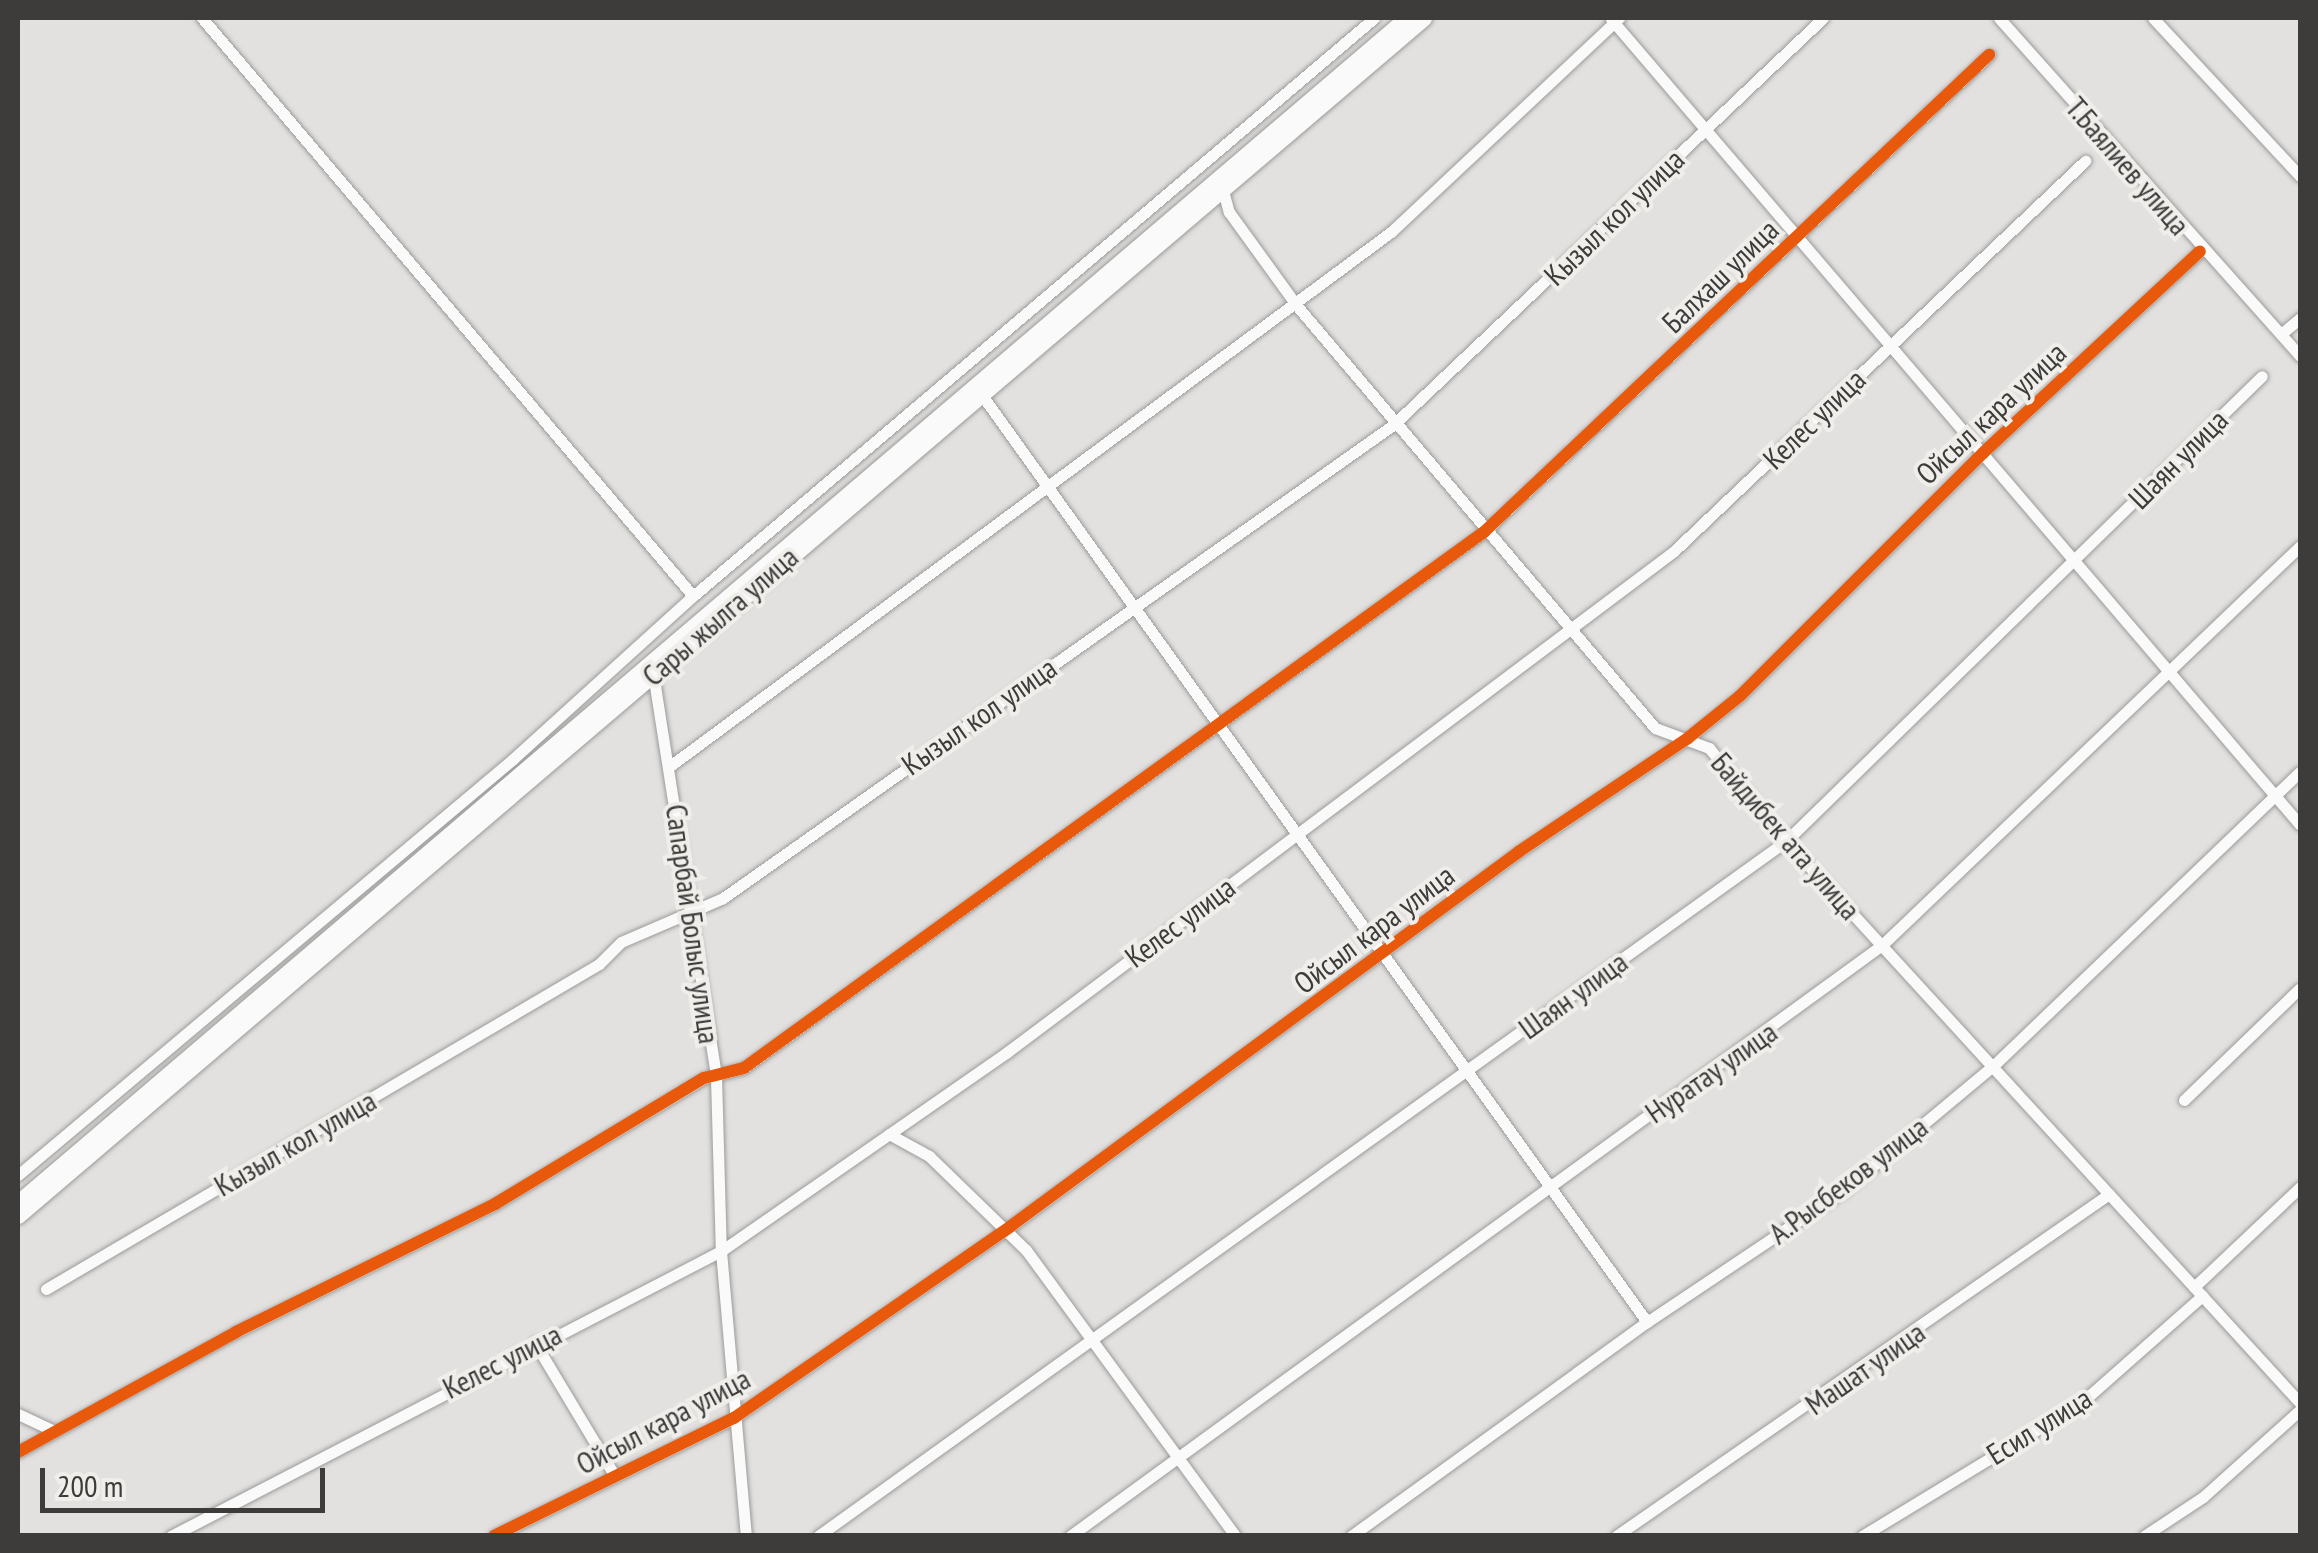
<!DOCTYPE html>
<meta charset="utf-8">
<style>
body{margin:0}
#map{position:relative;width:2318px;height:1553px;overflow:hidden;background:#e2e1df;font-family:"PT Sans Narrow",sans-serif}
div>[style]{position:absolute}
.roads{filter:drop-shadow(0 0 2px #9c9b99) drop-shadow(0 0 2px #9c9b99)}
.street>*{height:11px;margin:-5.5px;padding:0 5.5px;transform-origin:5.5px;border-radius:5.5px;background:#fbfafa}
.secondary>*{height:15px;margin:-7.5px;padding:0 7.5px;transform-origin:7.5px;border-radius:7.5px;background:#fbfafa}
.cycleway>*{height:12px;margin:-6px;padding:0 6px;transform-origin:6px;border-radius:6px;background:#e8590c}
span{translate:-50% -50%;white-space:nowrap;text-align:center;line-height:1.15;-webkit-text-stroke:8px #f0eeeb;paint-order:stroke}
.street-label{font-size:30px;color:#3d3c3b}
.frame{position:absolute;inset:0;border:20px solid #3d3c3b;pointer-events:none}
.scale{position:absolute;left:40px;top:1468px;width:285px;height:45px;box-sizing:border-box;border:5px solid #3d3c3b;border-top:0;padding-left:12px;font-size:30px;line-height:35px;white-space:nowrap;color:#3d3c3b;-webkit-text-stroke:8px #f0eeeb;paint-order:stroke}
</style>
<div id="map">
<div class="roads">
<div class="street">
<i style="left:202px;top:18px;width:758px;rotate:49.65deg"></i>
<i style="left:1999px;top:18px;width:453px;rotate:48.3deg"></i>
<i style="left:2153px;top:18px;width:216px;rotate:47.1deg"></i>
<i style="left:1611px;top:19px;width:1060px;rotate:49.47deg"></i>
<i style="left:1221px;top:183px;width:30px;rotate:75deg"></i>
<i style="left:1229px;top:212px;width:116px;rotate:54.1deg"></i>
<i style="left:1297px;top:306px;width:553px;rotate:49.69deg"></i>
<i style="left:1655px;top:728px;width:58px;rotate:20.3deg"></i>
<i style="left:1709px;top:748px;width:121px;rotate:50.4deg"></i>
<i style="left:1786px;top:841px;width:762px;rotate:47.55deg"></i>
<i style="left:2281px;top:334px;width:25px;rotate:-40deg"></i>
<i style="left:979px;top:391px;width:1146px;rotate:54.34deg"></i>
<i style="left:653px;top:673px;width:409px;rotate:81.1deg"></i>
<i style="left:716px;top:1077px;width:174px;rotate:88.4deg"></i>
<i style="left:721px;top:1251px;width:286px;rotate:85deg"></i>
<i style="left:670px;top:766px;width:897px;rotate:-36.53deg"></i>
<i style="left:1391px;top:232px;width:313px;rotate:-43.2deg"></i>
<i style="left:2184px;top:1100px;width:161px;rotate:-44deg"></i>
<i style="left:889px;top:1134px;width:46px;rotate:28.8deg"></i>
<i style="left:929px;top:1156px;width:135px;rotate:44.1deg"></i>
<i style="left:1026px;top:1250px;width:354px;rotate:53.8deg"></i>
<i style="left:18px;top:1175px;width:647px;rotate:-40.04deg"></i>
<i style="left:513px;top:759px;width:243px;rotate:-42.2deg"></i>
<i style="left:693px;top:596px;width:893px;rotate:-40.32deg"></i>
<i style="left:2194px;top:1287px;width:146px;rotate:-43.3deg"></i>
<i style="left:46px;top:1289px;width:641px;rotate:-30.44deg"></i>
<i style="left:599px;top:964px;width:31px;rotate:-45deg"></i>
<i style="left:621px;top:942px;width:111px;rotate:-23.3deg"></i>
<i style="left:723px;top:898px;width:820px;rotate:-35.22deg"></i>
<i style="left:1393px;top:425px;width:592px;rotate:-43.43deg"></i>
<i style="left:535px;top:1343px;width:155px;rotate:59deg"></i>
<i style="left:18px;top:1414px;width:40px;rotate:25deg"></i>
<i style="left:18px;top:1452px;width:249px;rotate:-28.8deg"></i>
<i style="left:236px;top:1332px;width:289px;rotate:-26.3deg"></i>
<i style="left:495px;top:1204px;width:244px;rotate:-31.1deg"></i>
<i style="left:704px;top:1078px;width:41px;rotate:-14deg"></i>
<i style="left:744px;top:1068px;width:914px;rotate:-35.92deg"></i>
<i style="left:1484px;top:532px;width:695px;rotate:-43.37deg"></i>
<i style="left:171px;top:1536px;width:619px;rotate:-27.39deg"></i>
<i style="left:721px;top:1251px;width:347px;rotate:-34.8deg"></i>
<i style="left:1006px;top:1053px;width:836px;rotate:-36.92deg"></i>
<i style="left:1674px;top:551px;width:567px;rotate:-43.5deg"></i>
<i style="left:494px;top:1536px;width:267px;rotate:-26.2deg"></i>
<i style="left:734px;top:1418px;width:337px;rotate:-34.7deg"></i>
<i style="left:1011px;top:1226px;width:632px;rotate:-36.38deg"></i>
<i style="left:1520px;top:851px;width:202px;rotate:-33.9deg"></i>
<i style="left:1688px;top:738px;width:67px;rotate:-38.9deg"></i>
<i style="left:1740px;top:696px;width:344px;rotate:-45deg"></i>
<i style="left:1983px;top:453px;width:296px;rotate:-42.9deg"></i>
<i style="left:818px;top:1536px;width:1192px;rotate:-35.68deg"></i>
<i style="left:1786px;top:841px;width:665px;rotate:-44.33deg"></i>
<i style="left:1070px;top:1536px;width:1004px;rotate:-36.05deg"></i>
<i style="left:1882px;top:945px;width:578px;rotate:-43.67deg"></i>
<i style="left:1351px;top:1536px;width:365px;rotate:-35.9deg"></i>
<i style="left:1647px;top:1322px;width:237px;rotate:-33.8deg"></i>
<i style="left:1844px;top:1190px;width:194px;rotate:-39.8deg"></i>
<i style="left:1993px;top:1066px;width:425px;rotate:-43.8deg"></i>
<i style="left:1616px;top:1536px;width:600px;rotate:-34.75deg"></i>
<i style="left:1862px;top:1536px;width:256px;rotate:-31.3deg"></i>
<i style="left:2081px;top:1403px;width:162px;rotate:-41.5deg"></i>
<i style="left:2144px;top:1536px;width:71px;rotate:-33.5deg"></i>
<i style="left:2203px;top:1497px;width:130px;rotate:-41.9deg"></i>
</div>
<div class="secondary">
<i style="left:18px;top:1202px;width:1824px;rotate:-40.47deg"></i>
<i style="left:18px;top:1216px;width:1847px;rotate:-40.43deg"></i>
</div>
</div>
<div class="cycleway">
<i style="left:18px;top:1452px;width:249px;rotate:-28.8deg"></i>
<i style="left:236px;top:1332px;width:289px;rotate:-26.3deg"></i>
<i style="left:495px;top:1204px;width:244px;rotate:-31.1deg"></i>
<i style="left:704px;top:1078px;width:41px;rotate:-14deg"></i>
<i style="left:744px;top:1068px;width:914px;rotate:-35.92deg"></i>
<i style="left:1484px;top:532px;width:695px;rotate:-43.37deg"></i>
<i style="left:494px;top:1536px;width:267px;rotate:-26.2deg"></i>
<i style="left:734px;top:1418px;width:337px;rotate:-34.7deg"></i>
<i style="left:1011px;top:1226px;width:632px;rotate:-36.38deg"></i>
<i style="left:1520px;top:851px;width:202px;rotate:-33.9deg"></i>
<i style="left:1688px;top:738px;width:67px;rotate:-38.9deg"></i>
<i style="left:1740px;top:696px;width:344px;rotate:-45deg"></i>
<i style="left:1983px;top:453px;width:296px;rotate:-42.9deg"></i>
</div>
<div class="street-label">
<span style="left:2128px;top:166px;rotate:49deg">Т.Баялиев улица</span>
<span style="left:1614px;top:217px;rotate:-44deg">Кызыл кол улица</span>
<span style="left:1720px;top:276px;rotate:-44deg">Балхаш улица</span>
<span style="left:1991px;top:413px;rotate:-43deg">Ойсыл кара улица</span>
<span style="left:1814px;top:419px;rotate:-44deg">Келес улица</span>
<span style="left:2178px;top:459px;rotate:-45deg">Шаян улица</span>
<span style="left:720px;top:616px;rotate:-41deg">Сары жылга улица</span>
<span style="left:979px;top:716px;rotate:-35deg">Кызыл кол улица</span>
<span style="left:1786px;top:836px;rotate:49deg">Байдибек ата улица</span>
<span style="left:1180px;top:922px;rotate:-37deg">Келес улица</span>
<span style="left:693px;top:924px;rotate:82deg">Сапарбай Болыс улица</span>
<span style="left:1374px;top:929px;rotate:-37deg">Ойсыл кара улица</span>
<span style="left:1573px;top:995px;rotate:-36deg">Шаян улица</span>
<span style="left:1711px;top:1072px;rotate:-35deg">Нуратау улица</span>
<span style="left:295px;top:1143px;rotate:-30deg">Кызыл кол улица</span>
<span style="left:1848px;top:1180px;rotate:-37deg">А.Рысбеков улица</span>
<span style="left:502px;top:1361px;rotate:-27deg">Келес улица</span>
<span style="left:1865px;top:1368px;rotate:-35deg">Машат улица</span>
<span style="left:663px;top:1421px;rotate:-28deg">Ойсыл кара улица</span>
<span style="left:2039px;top:1426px;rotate:-32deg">Есил улица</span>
</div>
<div class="frame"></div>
<div class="scale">200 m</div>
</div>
